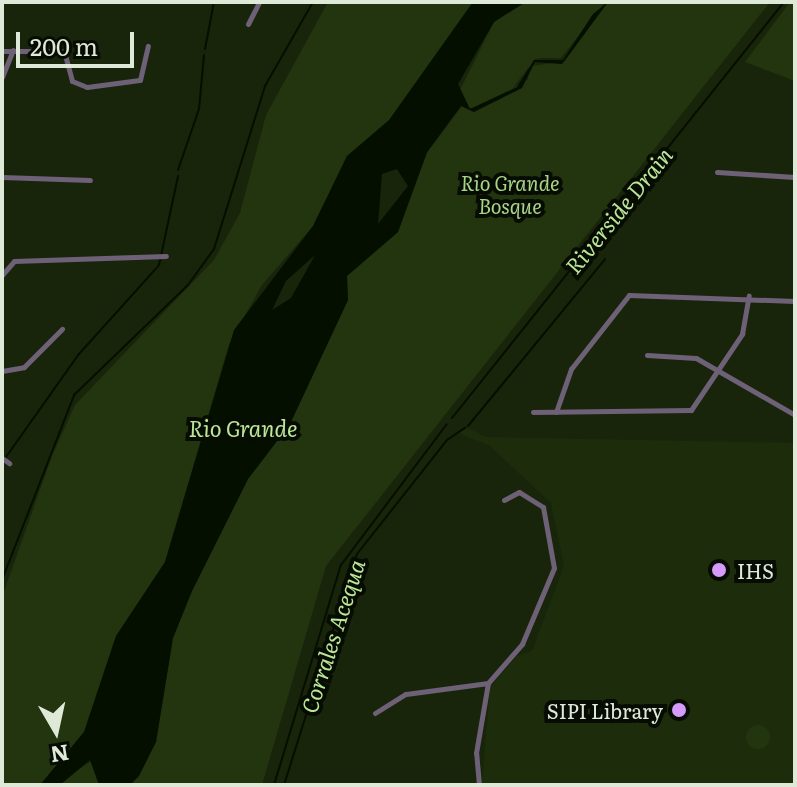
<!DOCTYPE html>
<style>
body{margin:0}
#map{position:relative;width:797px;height:787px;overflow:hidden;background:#18250b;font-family:Literata,serif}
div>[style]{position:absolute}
.built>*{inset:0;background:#1d2d0c}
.green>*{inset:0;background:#22350f}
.round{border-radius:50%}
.water>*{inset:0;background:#040f00}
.stream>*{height:2px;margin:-1px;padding:0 1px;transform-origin:1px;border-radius:1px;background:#040f00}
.minor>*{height:5px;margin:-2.5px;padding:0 2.5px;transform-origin:2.5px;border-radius:2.5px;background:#6e6177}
.dots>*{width:22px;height:22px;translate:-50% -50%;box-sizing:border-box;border:4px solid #070c03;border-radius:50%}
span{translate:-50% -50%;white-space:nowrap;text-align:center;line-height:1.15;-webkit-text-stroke:8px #070c03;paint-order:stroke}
.park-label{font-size:20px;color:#a9d486;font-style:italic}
.poi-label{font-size:20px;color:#dfe9d8}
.left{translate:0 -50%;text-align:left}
.right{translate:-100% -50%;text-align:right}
.water-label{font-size:22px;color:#bbe797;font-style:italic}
.frame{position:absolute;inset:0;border:4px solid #dfe9d8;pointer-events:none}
.north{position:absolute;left:16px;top:691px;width:80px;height:80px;-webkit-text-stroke:6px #070c03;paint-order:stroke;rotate:171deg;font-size:22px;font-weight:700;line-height:32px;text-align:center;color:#dfe9d8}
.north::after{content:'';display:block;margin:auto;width:28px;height:36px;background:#dfe9d8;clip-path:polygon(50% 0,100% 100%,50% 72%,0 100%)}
.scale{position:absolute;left:16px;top:32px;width:118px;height:36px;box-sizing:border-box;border:4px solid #dfe9d8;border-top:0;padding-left:10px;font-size:24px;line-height:28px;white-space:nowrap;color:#dfe9d8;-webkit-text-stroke:6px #070c03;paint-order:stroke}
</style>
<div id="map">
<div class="built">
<i style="clip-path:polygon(468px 428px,485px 437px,795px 443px,795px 785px,482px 785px,490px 688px,517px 656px,532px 651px,564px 566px,551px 503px,490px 446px,459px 433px)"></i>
</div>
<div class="green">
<i style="clip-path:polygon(328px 2px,473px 2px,389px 121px,347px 156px,313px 226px,262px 285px,229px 344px,165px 562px,116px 636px,84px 732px,40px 785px,2px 785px,2px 597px,52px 456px,75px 405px,214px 260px,240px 213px,266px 115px)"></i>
<i style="clip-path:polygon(524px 2px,605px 2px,561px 58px,539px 58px,534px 60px,532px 66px,565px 61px,608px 2px,770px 2px,326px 566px,262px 785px,130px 785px,156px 742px,173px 638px,192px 591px,248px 479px,290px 424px,348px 300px,347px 276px,398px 232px,427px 153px,462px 106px,474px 112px,528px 79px,529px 67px,512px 89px,477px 108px,466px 108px,458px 94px,494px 22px)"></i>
<i style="clip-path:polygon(790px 2px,795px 2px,795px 81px,745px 62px)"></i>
<i class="round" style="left:746px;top:725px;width:24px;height:24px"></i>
<i style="clip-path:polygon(92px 761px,99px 785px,60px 785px,69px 775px)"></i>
</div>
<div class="water">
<i style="clip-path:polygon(evenodd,473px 2px,524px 3px,494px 22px,458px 84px,470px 109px,517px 87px,534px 60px,563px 60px,593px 14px,608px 2px,562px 64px,535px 62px,522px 88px,474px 112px,461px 106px,427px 152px,398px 232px,347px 276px,348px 300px,290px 424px,248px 479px,192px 591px,173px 638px,156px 742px,139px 776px,130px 785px,99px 785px,90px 760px,60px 785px,40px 785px,84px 732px,116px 636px,165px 562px,234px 330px,313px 226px,347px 156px,389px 120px,473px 2px,397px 169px,408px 186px,378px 224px,382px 174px,397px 169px,473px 2px,315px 255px,291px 298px,272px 310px,286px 281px,315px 255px)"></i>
</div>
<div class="stream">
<i style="left:205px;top:49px;width:48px;rotate:-79.2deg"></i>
<i style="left:178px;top:170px;width:65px;rotate:-71deg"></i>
<i style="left:199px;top:109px;width:54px;rotate:-84.7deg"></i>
<i style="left:452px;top:418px;width:532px;rotate:-51.41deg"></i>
<i style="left:468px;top:426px;width:216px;rotate:-50.6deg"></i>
<i style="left:6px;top:457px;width:126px;rotate:-54.7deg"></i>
<i style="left:79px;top:354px;width:120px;rotate:-48deg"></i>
<i style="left:159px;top:265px;width:91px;rotate:-77.9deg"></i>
<i style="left:2px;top:580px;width:199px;rotate:-68.7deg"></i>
<i style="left:74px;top:395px;width:158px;rotate:-44deg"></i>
<i style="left:188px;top:285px;width:44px;rotate:-54.2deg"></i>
<i style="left:214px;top:249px;width:171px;rotate:-72.6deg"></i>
<i style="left:265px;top:86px;width:97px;rotate:-60.3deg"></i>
<i style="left:274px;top:785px;width:230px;rotate:-73.1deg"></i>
<i style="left:341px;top:565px;width:176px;rotate:-53.1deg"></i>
<i style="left:284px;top:785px;width:242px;rotate:-72.5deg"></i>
<i style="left:357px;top:554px;width:145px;rotate:-51.7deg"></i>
<i style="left:447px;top:440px;width:22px;rotate:-34deg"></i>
</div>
<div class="minor">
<i style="left:248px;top:24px;width:25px;rotate:-63deg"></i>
<i style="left:2px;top:51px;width:62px"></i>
<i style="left:64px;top:51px;width:31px;rotate:75deg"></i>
<i style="left:72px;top:81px;width:16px;rotate:22deg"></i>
<i style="left:87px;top:87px;width:53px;rotate:-7.5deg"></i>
<i style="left:140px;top:80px;width:35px;rotate:-77deg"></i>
<i style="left:2px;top:77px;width:29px;rotate:-68deg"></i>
<i style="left:717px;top:172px;width:78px;rotate:3.7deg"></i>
<i style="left:2px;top:177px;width:88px;rotate:2deg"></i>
<i style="left:2px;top:275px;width:18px;rotate:-49deg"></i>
<i style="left:14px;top:261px;width:152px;rotate:-1.9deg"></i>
<i style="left:647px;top:355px;width:49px;rotate:3.5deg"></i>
<i style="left:696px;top:358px;width:114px;rotate:29.9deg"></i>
<i style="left:2px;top:371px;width:22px;rotate:-10deg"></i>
<i style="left:24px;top:367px;width:54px;rotate:-45deg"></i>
<i style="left:533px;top:412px;width:158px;rotate:-0.7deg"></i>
<i style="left:691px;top:410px;width:92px;rotate:-56.1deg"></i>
<i style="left:742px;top:334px;width:39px;rotate:-80deg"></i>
<i style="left:556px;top:412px;width:46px;rotate:-70.8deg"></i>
<i style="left:571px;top:369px;width:94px;rotate:-51.9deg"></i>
<i style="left:629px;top:295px;width:166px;rotate:2.1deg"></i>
<i style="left:2px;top:458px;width:9px;rotate:36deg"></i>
<i style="left:375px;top:713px;width:36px;rotate:-32deg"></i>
<i style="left:406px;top:694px;width:83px;rotate:-7.6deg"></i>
<i style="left:479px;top:785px;width:32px;rotate:-95deg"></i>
<i style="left:476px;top:753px;width:71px;rotate:-80.3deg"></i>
<i style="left:488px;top:683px;width:52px;rotate:-48.9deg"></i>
<i style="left:522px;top:644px;width:82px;rotate:-67.2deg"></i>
<i style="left:554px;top:568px;width:62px;rotate:-100.2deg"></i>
<i style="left:543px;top:507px;width:28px;rotate:-148deg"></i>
<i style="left:519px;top:492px;width:17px;rotate:152deg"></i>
</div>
<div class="dots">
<i style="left:719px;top:570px;background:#d69bfa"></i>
<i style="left:679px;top:710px;background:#d69bfa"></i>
</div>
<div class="park-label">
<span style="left:510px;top:194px">Rio Grande<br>Bosque</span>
</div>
<div class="poi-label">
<span class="left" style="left:737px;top:570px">IHS</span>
<span class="right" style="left:663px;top:710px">SIPI Library</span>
</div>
<div class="water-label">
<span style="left:618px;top:210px;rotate:-51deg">Riverside Drain</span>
<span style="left:243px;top:428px">Rio Grande</span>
<span style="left:332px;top:636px;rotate:-72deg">Corrales Acequa</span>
</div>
<div class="frame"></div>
<div class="north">N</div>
<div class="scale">200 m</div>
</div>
